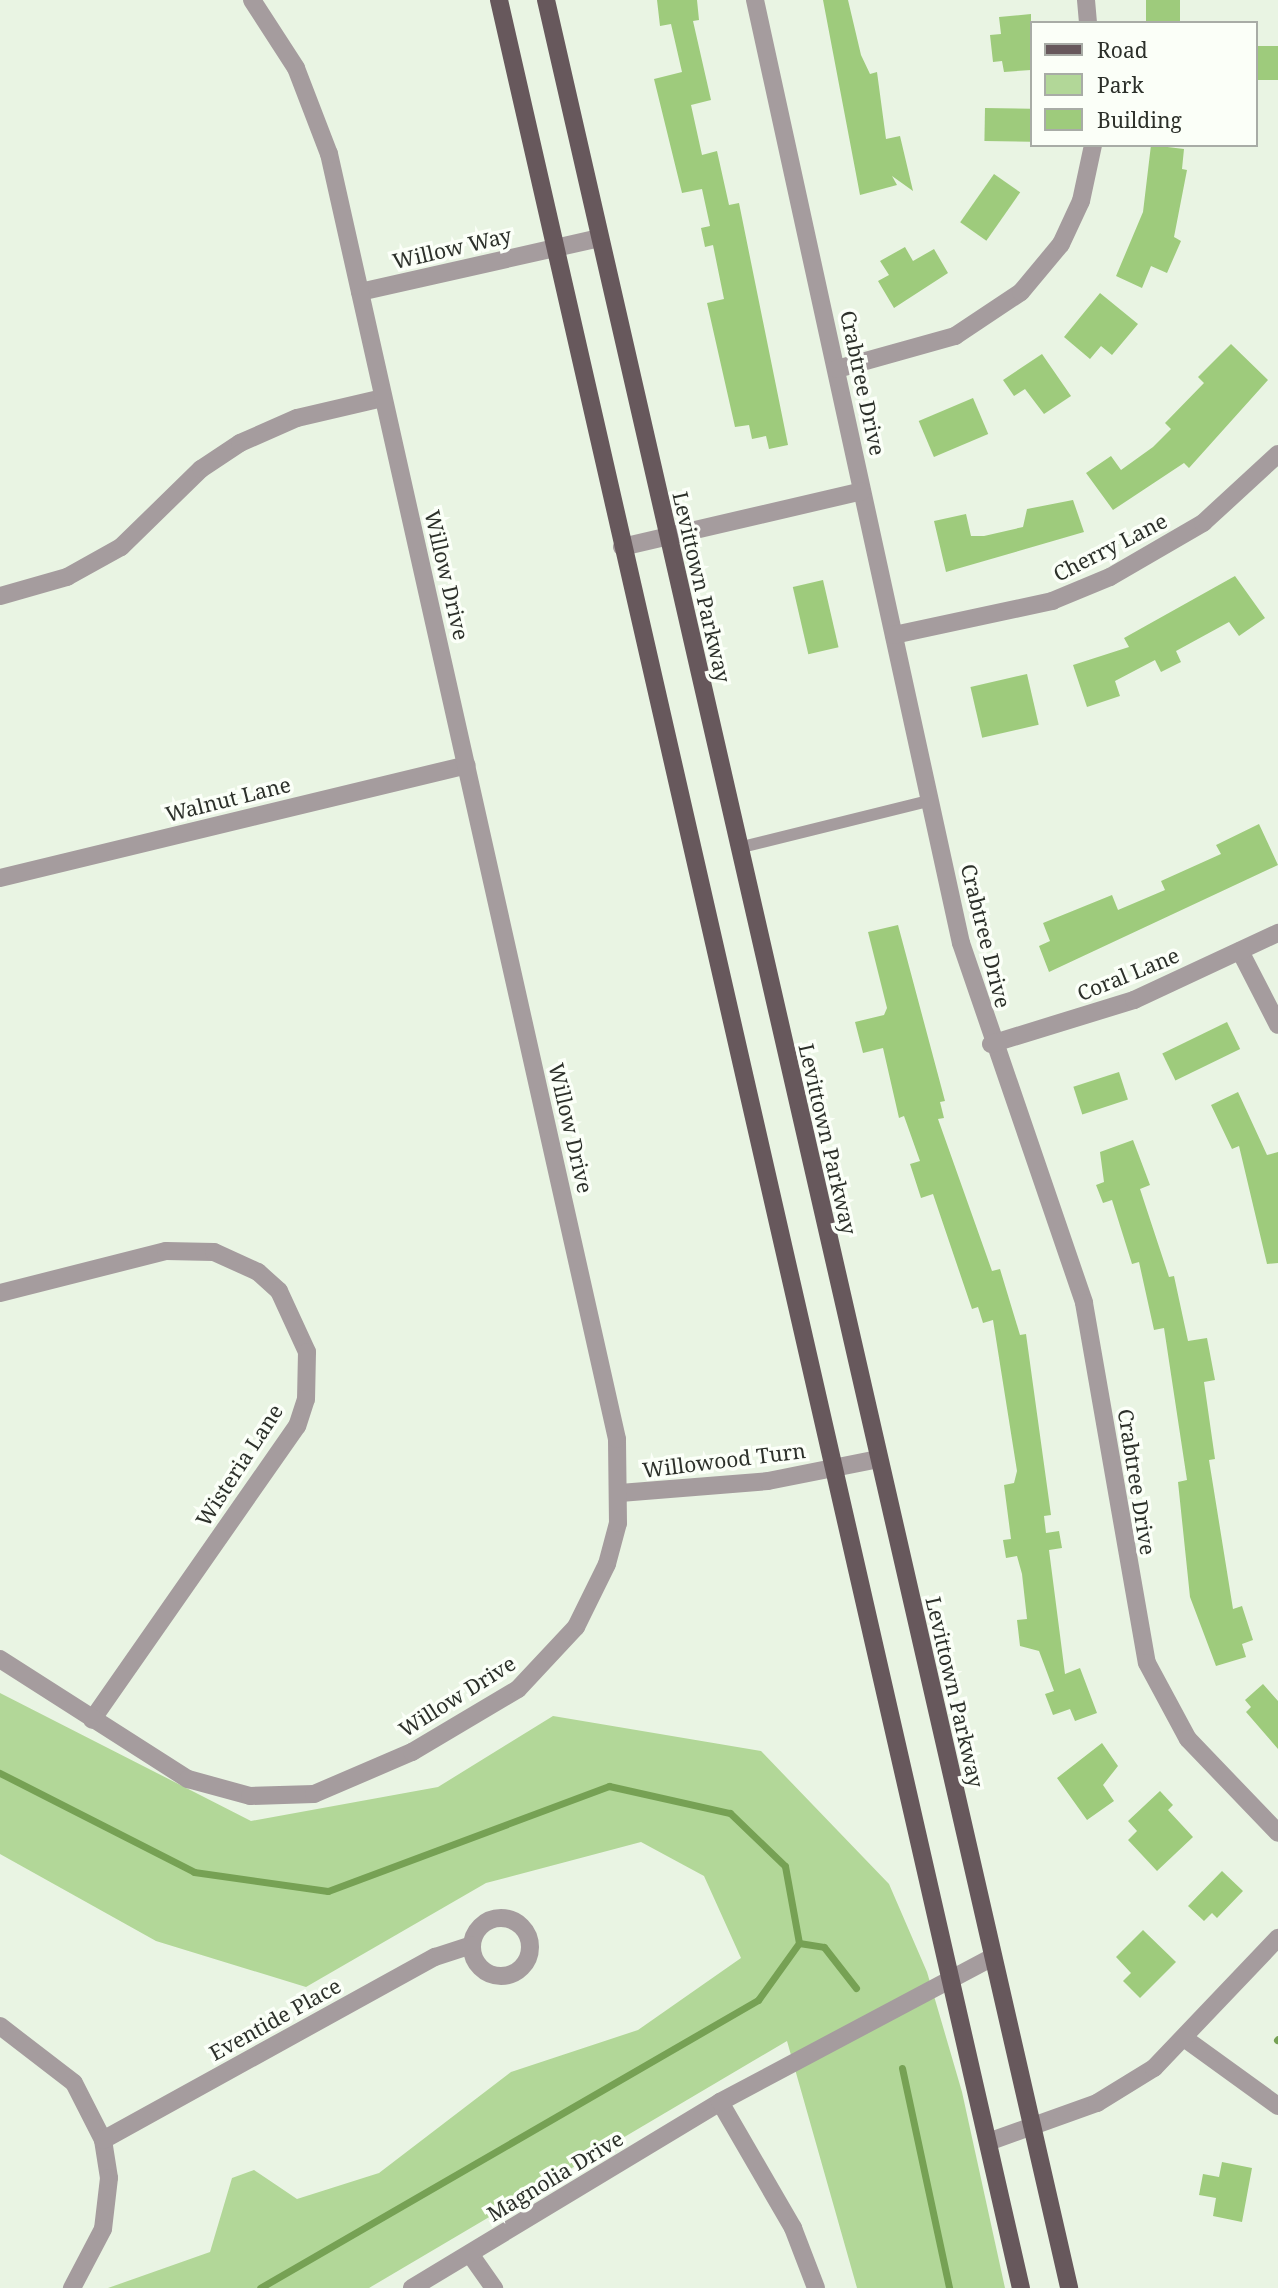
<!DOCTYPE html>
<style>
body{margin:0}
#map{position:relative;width:1278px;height:2288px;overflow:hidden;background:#e9f4e3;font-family:"Noto Serif",serif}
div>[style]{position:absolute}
.green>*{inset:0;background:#b2d798}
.stream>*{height:7px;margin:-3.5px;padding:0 3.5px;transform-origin:3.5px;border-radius:3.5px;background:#76a154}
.building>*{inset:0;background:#9ecb7c;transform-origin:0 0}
.service>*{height:12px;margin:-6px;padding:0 6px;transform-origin:6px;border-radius:6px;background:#a59c9e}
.minor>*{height:18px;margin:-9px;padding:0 9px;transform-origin:9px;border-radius:9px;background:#a59c9e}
.minor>.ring{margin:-9px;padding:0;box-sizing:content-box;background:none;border:18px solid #a59c9e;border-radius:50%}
.primary>*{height:18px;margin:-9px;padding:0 9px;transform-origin:9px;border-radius:9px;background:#67585c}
span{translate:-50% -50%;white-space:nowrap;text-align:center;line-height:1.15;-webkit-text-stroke:7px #fbfff8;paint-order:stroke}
.street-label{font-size:21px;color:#2c302a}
.legend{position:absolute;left:1030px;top:21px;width:228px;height:126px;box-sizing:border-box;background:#fbfff8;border:2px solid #a8aca6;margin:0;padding:9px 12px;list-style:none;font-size:21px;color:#2c302a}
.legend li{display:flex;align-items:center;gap:14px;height:35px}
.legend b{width:35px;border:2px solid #a8aca6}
</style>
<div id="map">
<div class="green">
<i style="clip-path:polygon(0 1693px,251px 1821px,438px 1787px,553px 1716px,761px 1751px,889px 1884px,927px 1972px,962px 2092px,1005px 2288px,857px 2288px,787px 2041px,369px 2288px,108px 2288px,210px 2252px,232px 2178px,254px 2170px,297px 2199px,379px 2173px,511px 2072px,638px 2030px,741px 1958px,704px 1876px,641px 1842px,486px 1883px,306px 1987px,156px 1941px,0 1854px)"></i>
</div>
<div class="stream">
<i style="left:0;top:1773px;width:218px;rotate:27deg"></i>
<i style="left:194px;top:1872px;width:135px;rotate:8.1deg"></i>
<i style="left:328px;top:1891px;width:300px;rotate:-20.5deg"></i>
<i style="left:609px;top:1786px;width:124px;rotate:12.6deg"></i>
<i style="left:730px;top:1813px;width:76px;rotate:43.9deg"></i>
<i style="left:785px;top:1866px;width:78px;rotate:79.7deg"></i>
<i style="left:799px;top:1943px;width:70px;rotate:125.7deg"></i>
<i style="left:758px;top:2000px;width:575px;rotate:149.96deg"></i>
<i style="left:799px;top:1943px;width:25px;rotate:9deg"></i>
<i style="left:824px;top:1947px;width:52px;rotate:52deg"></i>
<i style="left:1277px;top:2040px;width:1px;rotate:-45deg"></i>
<i style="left:902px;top:2068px;width:225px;rotate:77.9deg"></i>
</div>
<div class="building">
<i style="clip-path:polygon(657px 0,697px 0,699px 20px,693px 21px,711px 100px,691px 105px,702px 155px,717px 151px,729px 205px,739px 203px,788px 445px,769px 449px,766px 436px,752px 439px,749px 425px,735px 427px,707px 303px,724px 299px,713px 245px,705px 247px,701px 228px,710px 226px,702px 189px,682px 193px,654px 79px,682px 72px,671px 24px,660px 26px)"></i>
<i style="clip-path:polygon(823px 0,848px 0,861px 55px,870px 74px,877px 72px,886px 139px,900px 136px,913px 191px,892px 176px,897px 185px,860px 195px)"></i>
<i style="left:1146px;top:0;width:34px;height:23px"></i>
<i style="clip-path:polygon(1031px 14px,1031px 70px,1004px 72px,1002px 61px,993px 62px,990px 35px,1001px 34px,999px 17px)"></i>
<i style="left:1257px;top:46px;width:21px;height:34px"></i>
<i style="left:985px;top:108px;width:46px;height:33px;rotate:1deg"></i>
<i style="clip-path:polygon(1151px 145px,1184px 149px,1182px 169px,1187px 170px,1174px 237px,1181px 241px,1167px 273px,1151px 266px,1142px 288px,1116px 276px,1143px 212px)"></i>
<i style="left:994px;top:174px;width:32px;height:59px;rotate:35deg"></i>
<i style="clip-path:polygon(905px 247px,913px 261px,934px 249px,948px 273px,894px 308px,878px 281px,889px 275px,880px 261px)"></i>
<i style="clip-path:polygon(1100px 293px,1138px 324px,1112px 355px,1101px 346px,1090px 359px,1064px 337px)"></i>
<i style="clip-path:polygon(1231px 344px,1268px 380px,1189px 468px,1184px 463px,1113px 510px,1086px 473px,1111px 456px,1121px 470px,1153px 447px,1171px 429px,1165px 423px,1204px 383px,1198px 377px)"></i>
<i style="clip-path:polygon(1042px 354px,1071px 396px,1044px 414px,1025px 389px,1014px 396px,1003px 380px)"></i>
<i style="left:973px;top:398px;width:39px;height:59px;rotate:67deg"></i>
<i style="clip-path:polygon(1073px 500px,1084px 532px,946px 572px,934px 521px,966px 514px,971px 536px,984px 536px,1023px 527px,1027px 509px)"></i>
<i style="clip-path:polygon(1235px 576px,1265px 618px,1239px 636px,1229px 622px,1176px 651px,1181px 662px,1161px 672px,1155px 660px,1115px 681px,1120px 696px,1087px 707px,1073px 665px,1129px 647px,1124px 638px)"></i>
<i style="left:823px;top:580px;width:69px;height:31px;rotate:77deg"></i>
<i style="left:1027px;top:674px;width:52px;height:58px;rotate:77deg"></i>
<i style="clip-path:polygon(1259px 824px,1278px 865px,1049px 972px,1039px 946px,1050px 941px,1043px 923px,1112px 895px,1118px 910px,1165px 890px,1161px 881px,1221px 854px,1216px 845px)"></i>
<i style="clip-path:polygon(898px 925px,945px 1101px,940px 1102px,944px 1118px,938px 1119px,992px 1271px,1000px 1269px,1020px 1335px,1026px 1334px,1051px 1515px,1044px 1516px,1046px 1533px,1059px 1531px,1062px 1548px,1049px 1550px,1065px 1674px,1080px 1668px,1097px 1713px,1075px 1721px,1070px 1709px,1053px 1715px,1045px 1694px,1054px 1691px,1039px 1651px,1020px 1646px,1017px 1620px,1027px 1619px,1022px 1574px,1017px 1556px,1006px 1558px,1003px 1540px,1011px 1539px,1004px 1485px,1014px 1483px,1017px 1471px,993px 1320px,983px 1323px,978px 1307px,972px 1309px,933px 1194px,921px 1198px,910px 1164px,920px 1161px,904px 1116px,899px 1118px,883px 1048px,863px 1053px,855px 1022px,884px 1015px,887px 1008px,868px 932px)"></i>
<i style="left:1227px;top:1022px;width:30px;height:72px;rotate:64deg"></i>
<i style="left:1119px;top:1072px;width:29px;height:48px;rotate:72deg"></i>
<i style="clip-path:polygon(1238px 1092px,1267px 1155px,1278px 1152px,1278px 1263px,1267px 1264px,1239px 1146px,1232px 1149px,1211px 1105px)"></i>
<i style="clip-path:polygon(1133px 1140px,1150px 1185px,1140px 1189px,1169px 1277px,1174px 1276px,1188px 1341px,1207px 1338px,1215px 1380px,1204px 1382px,1215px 1459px,1209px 1460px,1233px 1609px,1242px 1606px,1253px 1640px,1242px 1644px,1246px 1657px,1216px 1666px,1190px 1597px,1178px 1482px,1187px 1480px,1164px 1328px,1154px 1330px,1139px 1262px,1132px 1264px,1112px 1200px,1103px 1203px,1096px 1185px,1104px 1182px,1100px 1152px)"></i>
<i style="clip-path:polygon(1263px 1684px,1278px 1701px,1278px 1749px,1246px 1712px,1251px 1707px,1245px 1700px)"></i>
<i style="clip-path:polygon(1102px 1743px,1118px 1766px,1103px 1785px,1114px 1801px,1087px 1820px,1057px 1778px)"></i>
<i style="clip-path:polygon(1160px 1791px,1173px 1805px,1168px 1810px,1193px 1837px,1157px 1871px,1128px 1840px,1137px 1831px,1128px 1821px)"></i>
<i style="clip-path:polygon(1222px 1871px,1243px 1891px,1217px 1918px,1212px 1913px,1204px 1921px,1188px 1906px)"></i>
<i style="clip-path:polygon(1143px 1930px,1176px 1962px,1140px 1998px,1123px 1981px,1131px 1973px,1116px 1957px)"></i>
<i style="clip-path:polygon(1222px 2162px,1252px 2168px,1242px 2222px,1213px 2216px,1216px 2198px,1199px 2195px,1203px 2174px,1219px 2177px)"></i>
</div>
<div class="service">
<i style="left:738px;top:848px;width:200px;rotate:-13.9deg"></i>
</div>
<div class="minor">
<i style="left:755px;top:0;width:965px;rotate:77.68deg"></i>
<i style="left:961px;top:943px;width:380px;rotate:71.1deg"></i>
<i style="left:1084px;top:1303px;width:365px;rotate:80.1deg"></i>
<i style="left:1147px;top:1663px;width:86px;rotate:61.7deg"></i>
<i style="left:1188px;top:1739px;width:130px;rotate:46.2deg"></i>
<i style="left:1086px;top:0;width:23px;rotate:85deg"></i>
<i style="left:360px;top:292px;width:245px;rotate:-12.7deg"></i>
<i style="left:837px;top:369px;width:123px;rotate:-15.6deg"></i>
<i style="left:955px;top:336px;width:79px;rotate:-33.7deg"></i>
<i style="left:1021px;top:292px;width:62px;rotate:-50.2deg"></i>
<i style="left:1061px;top:244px;width:47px;rotate:-65.1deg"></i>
<i style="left:1081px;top:201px;width:57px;rotate:-77.9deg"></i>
<i style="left:622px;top:547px;width:246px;rotate:-13.1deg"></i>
<i style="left:0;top:596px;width:70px;rotate:-15.8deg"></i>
<i style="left:67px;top:577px;width:62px;rotate:-29.1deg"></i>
<i style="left:121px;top:547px;width:112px;rotate:-44.3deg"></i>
<i style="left:201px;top:469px;width:47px;rotate:-33.7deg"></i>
<i style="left:240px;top:443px;width:62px;rotate:-23.7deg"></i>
<i style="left:297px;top:418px;width:88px;rotate:-13.1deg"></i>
<i style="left:894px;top:635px;width:162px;rotate:-12.1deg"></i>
<i style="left:1052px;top:601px;width:63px;rotate:-22.5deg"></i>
<i style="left:1110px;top:577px;width:108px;rotate:-30.1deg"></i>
<i style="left:1203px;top:523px;width:102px;rotate:-42.6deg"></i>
<i style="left:0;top:878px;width:480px;rotate:-13.6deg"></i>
<i style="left:1240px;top:951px;width:83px;rotate:62.8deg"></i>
<i style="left:991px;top:1044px;width:150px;rotate:-17.1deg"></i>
<i style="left:1134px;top:1000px;width:159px;rotate:-25deg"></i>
<i style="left:0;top:1293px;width:171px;rotate:-14.2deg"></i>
<i style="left:166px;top:1251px;width:48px;rotate:1.2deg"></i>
<i style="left:214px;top:1252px;width:48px;rotate:24.4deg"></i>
<i style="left:258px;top:1272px;width:28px;rotate:42deg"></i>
<i style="left:279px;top:1291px;width:67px;rotate:65.3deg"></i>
<i style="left:307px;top:1352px;width:47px;rotate:91.2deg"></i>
<i style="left:306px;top:1399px;width:28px;rotate:108deg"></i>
<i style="left:297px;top:1426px;width:358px;rotate:124.9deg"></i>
<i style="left:620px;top:1493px;width:148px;rotate:-4.6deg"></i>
<i style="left:768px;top:1481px;width:112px;rotate:-11.3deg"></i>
<i style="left:0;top:1659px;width:223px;rotate:32.6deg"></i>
<i style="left:188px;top:1779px;width:64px;rotate:15.3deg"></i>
<i style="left:250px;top:1796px;width:64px;rotate:-1.8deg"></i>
<i style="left:314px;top:1794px;width:107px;rotate:-23.2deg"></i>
<i style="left:412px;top:1752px;width:123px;rotate:-30.7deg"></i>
<i style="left:518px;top:1689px;width:85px;rotate:-46.9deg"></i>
<i style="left:576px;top:1627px;width:70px;rotate:-63.8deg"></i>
<i style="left:607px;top:1564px;width:42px;rotate:-75deg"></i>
<i style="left:618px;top:1523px;width:84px;rotate:-90.7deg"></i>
<i style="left:617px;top:1439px;width:1317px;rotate:-102.63deg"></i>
<i style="left:329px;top:154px;width:92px;rotate:-111deg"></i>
<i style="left:296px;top:68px;width:81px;rotate:-122.9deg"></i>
<i class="ring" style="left:472px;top:1918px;width:40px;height:40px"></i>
<i style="left:0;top:2026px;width:93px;rotate:37.6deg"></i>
<i style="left:74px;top:2083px;width:64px;rotate:63deg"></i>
<i style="left:103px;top:2140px;width:38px;rotate:81deg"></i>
<i style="left:109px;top:2178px;width:51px;rotate:96.7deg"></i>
<i style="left:103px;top:2229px;width:67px;rotate:117.7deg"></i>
<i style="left:1184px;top:2038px;width:116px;rotate:35.9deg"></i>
<i style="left:720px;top:2102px;width:146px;rotate:59.9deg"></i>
<i style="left:793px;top:2228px;width:64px;rotate:69deg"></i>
<i style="left:103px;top:2140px;width:379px;rotate:-28.9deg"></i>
<i style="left:435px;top:1957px;width:38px;rotate:-18deg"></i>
<i style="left:988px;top:2142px;width:116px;rotate:-19.7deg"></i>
<i style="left:1097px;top:2103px;width:67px;rotate:-31.6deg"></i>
<i style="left:1154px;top:2068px;width:180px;rotate:-46.4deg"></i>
<i style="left:470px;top:2254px;width:42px;rotate:54.8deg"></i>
<i style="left:412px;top:2288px;width:360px;rotate:-31.1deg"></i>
<i style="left:720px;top:2102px;width:309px;rotate:-28deg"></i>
</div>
<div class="primary">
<i style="left:499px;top:0;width:2347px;rotate:77.15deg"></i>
<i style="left:546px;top:0;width:2347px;rotate:77.12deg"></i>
</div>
<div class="street-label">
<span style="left:452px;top:248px;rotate:-13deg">Willow Way</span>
<span style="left:863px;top:383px;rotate:78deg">Crabtree Drive</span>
<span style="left:1110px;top:547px;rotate:-27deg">Cherry Lane</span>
<span style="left:447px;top:575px;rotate:77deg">Willow Drive</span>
<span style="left:702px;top:587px;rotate:77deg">Levittown Parkway</span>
<span style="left:228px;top:799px;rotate:-14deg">Walnut Lane</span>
<span style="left:986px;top:936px;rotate:76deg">Crabtree Drive</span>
<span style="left:1128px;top:974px;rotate:-22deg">Coral Lane</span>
<span style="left:571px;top:1128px;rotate:77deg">Willow Drive</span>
<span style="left:828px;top:1139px;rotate:77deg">Levittown Parkway</span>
<span style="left:724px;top:1460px;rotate:-7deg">Willowood Turn</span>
<span style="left:239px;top:1465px;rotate:-57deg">Wisteria Lane</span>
<span style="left:1137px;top:1482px;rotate:81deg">Crabtree Drive</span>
<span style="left:955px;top:1692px;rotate:77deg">Levittown Parkway</span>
<span style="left:457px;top:1696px;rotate:-32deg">Willow Drive</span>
<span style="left:275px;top:2019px;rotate:-29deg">Eventide Place</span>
<span style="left:555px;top:2176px;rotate:-31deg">Magnolia Drive</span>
</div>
<ul class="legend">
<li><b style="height:9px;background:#67585c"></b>Road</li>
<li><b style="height:19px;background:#b2d798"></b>Park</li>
<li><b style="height:19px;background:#9ecb7c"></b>Building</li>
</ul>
</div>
